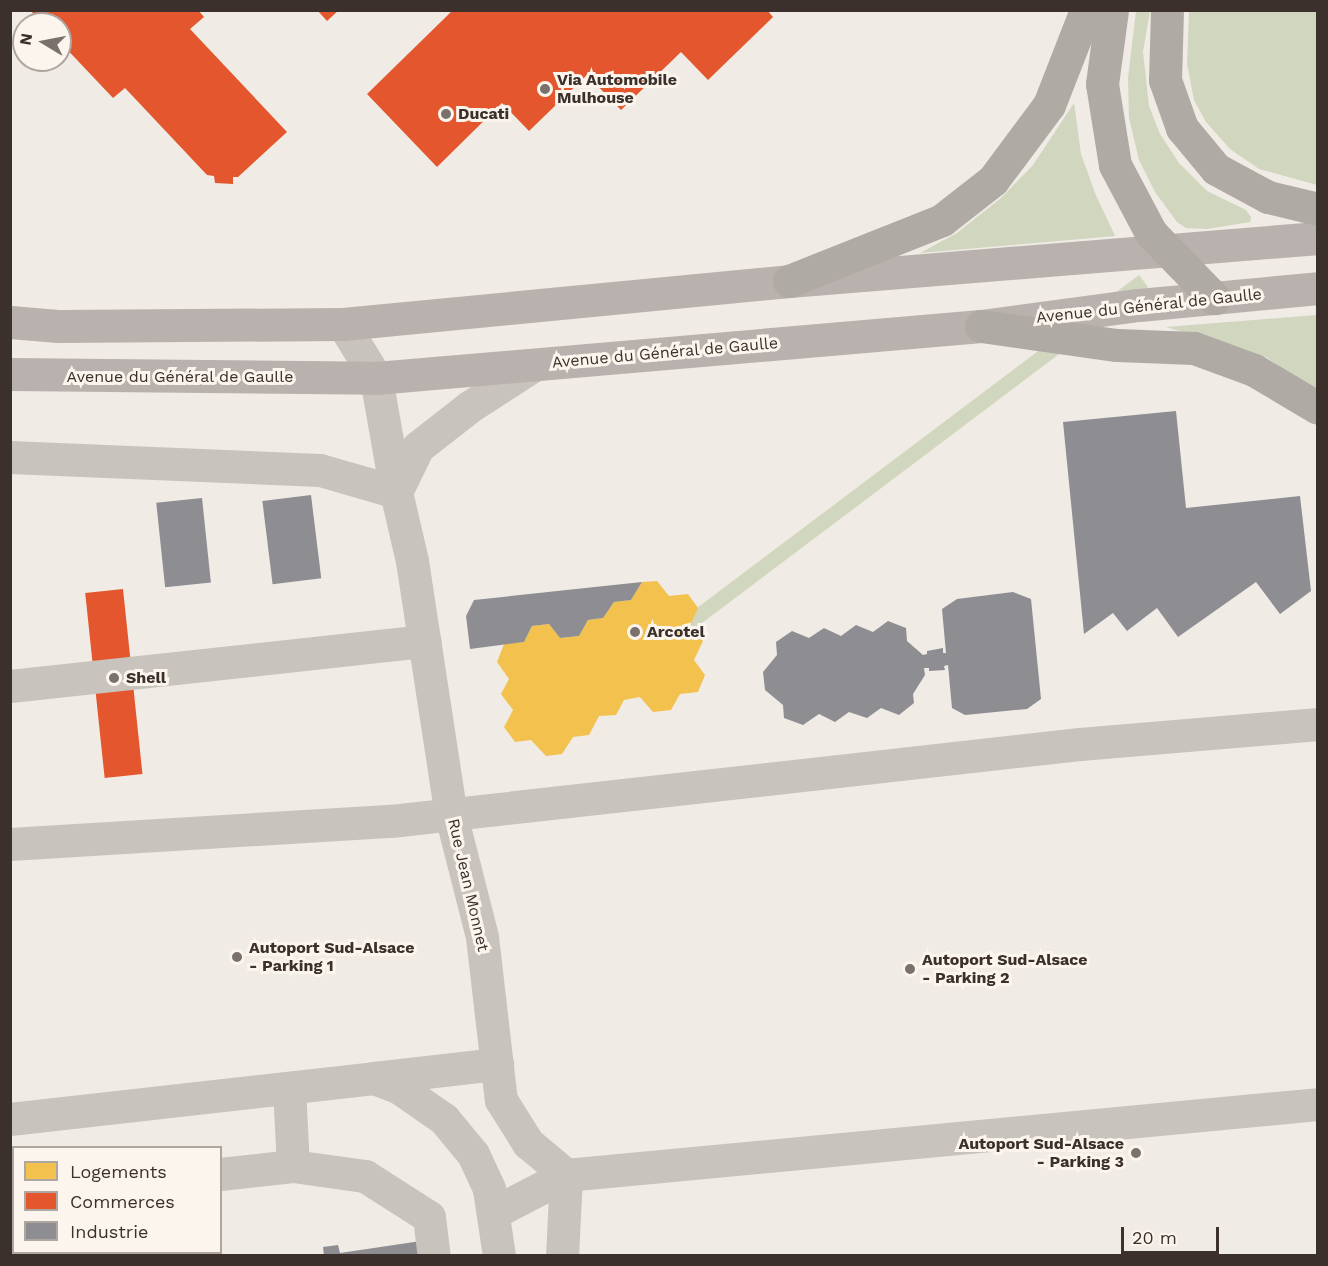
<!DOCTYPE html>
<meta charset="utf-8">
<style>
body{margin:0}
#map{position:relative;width:1328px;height:1266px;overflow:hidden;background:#f0ebe5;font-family:"Work Sans",sans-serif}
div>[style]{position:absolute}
.green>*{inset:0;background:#d1d6bf;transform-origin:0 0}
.homes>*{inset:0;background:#f2c14e}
.shops>*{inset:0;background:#e4572e;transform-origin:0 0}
.industry>*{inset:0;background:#8d8d92;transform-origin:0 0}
.minor>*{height:33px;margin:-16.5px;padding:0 16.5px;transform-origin:16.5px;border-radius:16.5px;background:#c9c3be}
.major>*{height:33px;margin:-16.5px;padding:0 16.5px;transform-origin:16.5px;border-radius:16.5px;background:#b8b1ad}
.highway>*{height:33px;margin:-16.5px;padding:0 16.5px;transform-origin:16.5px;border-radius:16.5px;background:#afaaa4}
.dots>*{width:16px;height:16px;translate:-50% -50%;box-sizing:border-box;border:3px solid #fbf5ee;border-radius:50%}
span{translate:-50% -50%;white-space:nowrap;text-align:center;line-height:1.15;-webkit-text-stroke:6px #fbf5ee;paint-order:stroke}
.poi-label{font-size:16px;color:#3b302b;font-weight:700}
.left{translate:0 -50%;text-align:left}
.right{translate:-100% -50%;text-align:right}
.street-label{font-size:16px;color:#3b302b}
.frame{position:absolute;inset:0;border:12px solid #3b302b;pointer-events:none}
.legend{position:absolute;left:12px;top:1146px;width:210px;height:108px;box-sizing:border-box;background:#fbf5ee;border:2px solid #aea6a0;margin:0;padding:8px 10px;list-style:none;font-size:18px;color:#3b302b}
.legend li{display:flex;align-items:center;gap:12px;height:30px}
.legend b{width:30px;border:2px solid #aea6a0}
.north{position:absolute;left:12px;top:12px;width:60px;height:60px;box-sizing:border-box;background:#fbf5ee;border:2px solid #aea6a0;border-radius:50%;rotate:280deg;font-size:16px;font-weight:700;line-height:24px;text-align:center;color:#3b302b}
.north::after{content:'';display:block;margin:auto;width:21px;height:27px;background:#7a716c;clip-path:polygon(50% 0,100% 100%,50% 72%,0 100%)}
.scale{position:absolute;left:1121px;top:1227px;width:98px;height:27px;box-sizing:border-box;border:3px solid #3b302b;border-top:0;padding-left:8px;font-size:18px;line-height:21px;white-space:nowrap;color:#3b302b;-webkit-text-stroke:4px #fbf5ee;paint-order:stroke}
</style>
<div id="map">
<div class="green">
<i style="clip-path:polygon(1136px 11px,1150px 11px,1143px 52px,1149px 106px,1160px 134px,1179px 163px,1207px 191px,1246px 210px,1251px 217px,1250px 222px,1207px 229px,1186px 228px,1177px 222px,1155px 192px,1139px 160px,1129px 118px,1128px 78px)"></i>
<i style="clip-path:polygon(1189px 11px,1317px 11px,1317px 185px,1259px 169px,1230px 149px,1206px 122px,1194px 100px,1187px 64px)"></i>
<i style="clip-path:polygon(1074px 103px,1081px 154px,1095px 193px,1115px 236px,920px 253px,957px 233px,1001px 198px,1033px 165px)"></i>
<i style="left:1139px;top:275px;width:15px;height:758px;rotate:53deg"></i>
<i style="clip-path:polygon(1317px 315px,1317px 393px,1266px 357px,1166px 327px)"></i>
</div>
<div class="homes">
<i style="clip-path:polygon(657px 581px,669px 596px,688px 594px,698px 608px,690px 626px,703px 641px,694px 660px,705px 675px,698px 692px,680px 694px,671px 710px,653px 712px,640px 697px,624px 700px,616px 715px,599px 716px,589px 735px,573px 737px,562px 754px,546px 756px,531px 740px,515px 742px,504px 727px,513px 710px,501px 694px,509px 679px,497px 662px,504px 644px,524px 642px,532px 626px,549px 624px,560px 638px,579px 636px,588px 620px,603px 618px,614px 602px,631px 600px,642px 582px)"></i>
</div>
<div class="shops">
<i style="clip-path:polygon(30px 10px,198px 10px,204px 17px,190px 29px,287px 132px,238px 177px,233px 177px,233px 184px,215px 183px,214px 176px,207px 175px,125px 88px,113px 98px,60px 42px,60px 24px,43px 24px)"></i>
<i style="clip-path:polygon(317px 10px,339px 10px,327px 21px)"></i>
<i style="clip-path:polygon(453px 10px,767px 10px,773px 17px,708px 80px,681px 52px,621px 110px,587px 75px,529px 131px,502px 103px,437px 167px,367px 94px)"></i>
<i style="left:123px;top:589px;width:186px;height:38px;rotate:84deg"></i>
</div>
<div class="industry">
<i style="clip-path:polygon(1176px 411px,1186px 508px,1300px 496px,1311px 591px,1280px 614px,1256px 582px,1178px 637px,1157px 608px,1127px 631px,1113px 613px,1084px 634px,1063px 422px)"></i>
<i style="left:311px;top:495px;width:84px;height:49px;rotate:83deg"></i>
<i style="left:202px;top:498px;width:85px;height:46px;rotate:84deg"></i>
<i style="clip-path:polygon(642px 582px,631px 600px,614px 602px,603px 618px,588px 620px,579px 636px,560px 638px,549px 624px,532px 626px,524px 642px,470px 649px,466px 616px,474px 600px)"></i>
<i style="clip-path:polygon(1013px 592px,1031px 599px,1041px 699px,1027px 709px,965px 715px,952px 708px,948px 665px,944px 666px,945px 670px,929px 671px,929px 668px,924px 668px,925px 675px,913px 694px,914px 703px,899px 715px,881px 708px,867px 718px,849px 712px,835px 722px,819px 714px,803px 725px,784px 718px,783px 705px,765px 690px,763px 672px,777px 655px,776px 642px,792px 631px,809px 638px,824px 628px,841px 636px,856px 625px,873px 632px,888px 621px,906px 628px,907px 641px,923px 655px,927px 654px,927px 651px,943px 648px,943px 653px,946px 653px,942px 609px,957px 599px)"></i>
<i style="clip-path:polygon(421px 1241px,423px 1256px,324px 1256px,323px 1247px,338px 1245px,340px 1253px)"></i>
</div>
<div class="minor">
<i style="left:343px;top:324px;width:63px;rotate:58.6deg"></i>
<i style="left:376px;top:378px;width:116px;rotate:80deg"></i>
<i style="left:396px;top:492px;width:71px;rotate:76.9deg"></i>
<i style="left:412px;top:561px;width:257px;rotate:81.3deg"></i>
<i style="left:451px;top:815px;width:126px;rotate:75.7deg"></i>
<i style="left:482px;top:937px;width:164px;rotate:83.4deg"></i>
<i style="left:501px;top:1100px;width:51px;rotate:57.9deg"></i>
<i style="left:528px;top:1143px;width:50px;rotate:40.1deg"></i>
<i style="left:566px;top:1175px;width:81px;rotate:92.8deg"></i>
<i style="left:10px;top:457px;width:310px;rotate:2.4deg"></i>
<i style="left:320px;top:470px;width:79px;rotate:16.1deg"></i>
<i style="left:396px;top:492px;width:50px;rotate:-63.9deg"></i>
<i style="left:418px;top:447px;width:65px;rotate:-38.1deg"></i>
<i style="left:469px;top:407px;width:77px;rotate:-32.9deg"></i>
<i style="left:10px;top:686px;width:417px;rotate:-6.2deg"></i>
<i style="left:10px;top:844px;width:382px;rotate:-3.5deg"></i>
<i style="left:391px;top:821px;width:693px;rotate:-6.38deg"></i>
<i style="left:1080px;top:744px;width:239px;rotate:-4.8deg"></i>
<i style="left:374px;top:1078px;width:124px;rotate:-6.5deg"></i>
<i style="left:289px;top:1088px;width:78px;rotate:87.1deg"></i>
<i style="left:293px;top:1166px;width:73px;rotate:7.9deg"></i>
<i style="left:365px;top:1176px;width:76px;rotate:32.6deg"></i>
<i style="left:429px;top:1217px;width:39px;rotate:83deg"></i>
<i style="left:10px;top:1119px;width:366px;rotate:-6.4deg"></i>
<i style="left:374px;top:1078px;width:26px;rotate:21deg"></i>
<i style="left:398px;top:1087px;width:56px;rotate:34.8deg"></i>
<i style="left:444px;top:1119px;width:45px;rotate:50.4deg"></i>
<i style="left:473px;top:1154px;width:38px;rotate:65deg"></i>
<i style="left:489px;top:1189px;width:68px;rotate:81.5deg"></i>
<i style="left:220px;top:1174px;width:73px;rotate:-6.3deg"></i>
<i style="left:10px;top:1195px;width:4px"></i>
<i style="left:493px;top:1213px;width:82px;rotate:-27.5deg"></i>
<i style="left:566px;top:1175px;width:755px;rotate:-5.39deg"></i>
</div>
<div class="major">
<i style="left:10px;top:322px;width:48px;rotate:4.8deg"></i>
<i style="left:58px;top:326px;width:285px;rotate:-0.4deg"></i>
<i style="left:343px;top:324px;width:448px;rotate:-5.5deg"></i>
<i style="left:789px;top:281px;width:531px;rotate:-4.65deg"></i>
<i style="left:10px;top:374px;width:366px;rotate:0.6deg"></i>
<i style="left:376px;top:378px;width:607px;rotate:-4.91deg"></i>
<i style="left:981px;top:326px;width:159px;rotate:-7.6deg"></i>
<i style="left:1139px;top:305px;width:180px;rotate:-5.4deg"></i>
</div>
<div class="highway">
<i style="left:1112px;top:10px;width:75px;rotate:97.7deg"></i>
<i style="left:1102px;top:84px;width:82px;rotate:80.9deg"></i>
<i style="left:1115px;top:165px;width:77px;rotate:62.1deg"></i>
<i style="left:1151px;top:233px;width:91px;rotate:45.9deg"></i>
<i style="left:1167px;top:10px;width:70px;rotate:91.6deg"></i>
<i style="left:1165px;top:80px;width:51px;rotate:70.5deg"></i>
<i style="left:1182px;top:128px;width:53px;rotate:50.3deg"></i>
<i style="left:1216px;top:169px;width:59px;rotate:28.3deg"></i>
<i style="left:1268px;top:197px;width:51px;rotate:13.5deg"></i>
<i style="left:789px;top:281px;width:165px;rotate:-21.7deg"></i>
<i style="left:942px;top:220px;width:65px;rotate:-38.1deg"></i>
<i style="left:993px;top:180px;width:94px;rotate:-53.3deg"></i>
<i style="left:1049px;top:105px;width:102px;rotate:-68.7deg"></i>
<i style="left:981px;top:326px;width:137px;rotate:8deg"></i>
<i style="left:1117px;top:345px;width:77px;rotate:2.2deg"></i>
<i style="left:1194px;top:348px;width:64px;rotate:20.1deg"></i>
<i style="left:1254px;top:370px;width:74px;rotate:30.7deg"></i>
</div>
<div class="dots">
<i style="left:545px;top:89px;background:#7a716c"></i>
<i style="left:446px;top:114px;background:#7a716c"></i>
<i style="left:635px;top:632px;background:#7a716c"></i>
<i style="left:114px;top:678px;background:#7a716c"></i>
<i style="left:237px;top:957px;background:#7a716c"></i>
<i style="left:910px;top:969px;background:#7a716c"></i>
<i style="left:1136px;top:1153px;background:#7a716c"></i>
</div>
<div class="poi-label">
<span class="left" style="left:557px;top:89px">Via Automobile<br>Mulhouse</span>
<span class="left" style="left:458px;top:114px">Ducati</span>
<span class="left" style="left:647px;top:632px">Arcotel</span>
<span class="left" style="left:126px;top:678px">Shell</span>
<span class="left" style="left:249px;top:957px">Autoport Sud-Alsace<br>- Parking 1</span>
<span class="left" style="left:922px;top:969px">Autoport Sud-Alsace<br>- Parking 2</span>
<span class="right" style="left:1124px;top:1153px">Autoport Sud-Alsace<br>- Parking 3</span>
</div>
<div class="street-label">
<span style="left:1149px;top:306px;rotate:-6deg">Avenue du Général de Gaulle</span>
<span style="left:665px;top:353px;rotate:-5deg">Avenue du Général de Gaulle</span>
<span style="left:180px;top:377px">Avenue du Général de Gaulle</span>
<span style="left:468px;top:885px;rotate:77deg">Rue Jean Monnet</span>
</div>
<div class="frame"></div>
<ul class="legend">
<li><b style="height:16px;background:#f2c14e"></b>Logements</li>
<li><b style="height:16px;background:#e4572e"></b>Commerces</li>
<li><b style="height:16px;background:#8d8d92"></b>Industrie</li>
</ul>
<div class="north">N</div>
<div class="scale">20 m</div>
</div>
